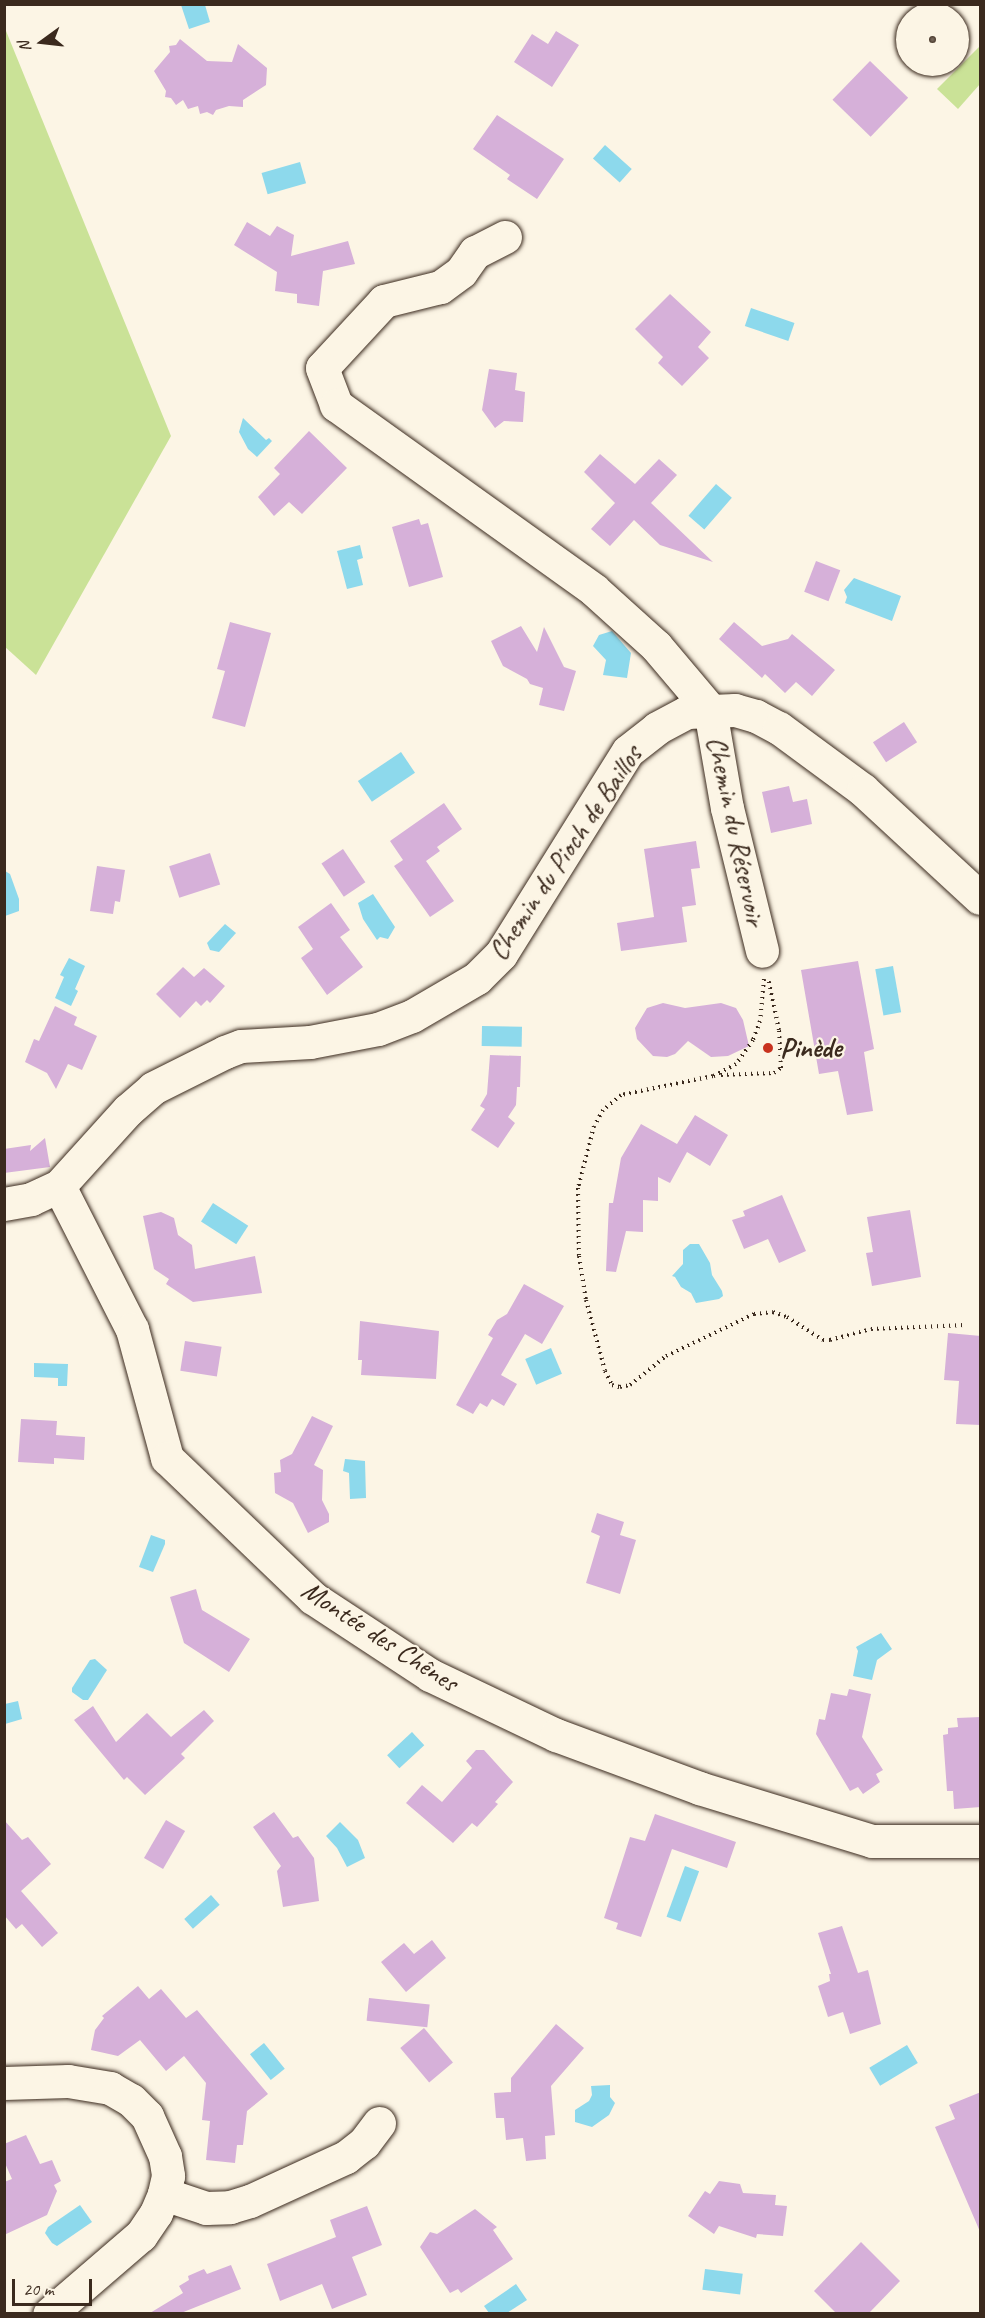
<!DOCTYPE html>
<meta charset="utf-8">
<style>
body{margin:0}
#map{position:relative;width:985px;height:2318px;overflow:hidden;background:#fcf5e5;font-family:Caveat,sans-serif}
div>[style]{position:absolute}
.green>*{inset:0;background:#cae297}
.water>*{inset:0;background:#8dd9ec;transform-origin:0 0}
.building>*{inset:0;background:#d6b0d9;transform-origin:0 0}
.path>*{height:4px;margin-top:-2px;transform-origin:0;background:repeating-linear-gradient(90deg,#3b2a1e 0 1.5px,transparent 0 6px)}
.roads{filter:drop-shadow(0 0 2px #3b2a1e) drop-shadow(0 0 2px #3b2a1e)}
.minor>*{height:33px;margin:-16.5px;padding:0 16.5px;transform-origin:16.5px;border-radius:16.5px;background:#fcf5e5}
.minor>.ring{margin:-16.5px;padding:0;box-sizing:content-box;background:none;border:33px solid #fcf5e5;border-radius:50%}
.dots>*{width:16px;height:16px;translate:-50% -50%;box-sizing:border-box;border:3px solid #fcf5e5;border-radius:50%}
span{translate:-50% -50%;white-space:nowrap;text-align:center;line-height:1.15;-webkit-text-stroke:4.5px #fcf5e5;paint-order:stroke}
.street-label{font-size:28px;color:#3b2a1e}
.poi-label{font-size:28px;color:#3b2a1e;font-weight:700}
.left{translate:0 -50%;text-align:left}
.frame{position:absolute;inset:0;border:6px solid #3b2a1e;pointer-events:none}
.north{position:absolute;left:12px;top:12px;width:60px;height:60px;-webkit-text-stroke:4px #fcf5e5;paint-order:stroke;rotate:255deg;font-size:16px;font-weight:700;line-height:24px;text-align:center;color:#3b2a1e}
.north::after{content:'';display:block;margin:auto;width:21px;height:27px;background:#3b2a1e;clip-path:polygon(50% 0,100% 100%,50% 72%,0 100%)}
.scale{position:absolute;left:12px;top:2279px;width:80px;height:27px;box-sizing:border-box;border:3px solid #3b2a1e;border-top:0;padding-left:8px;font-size:18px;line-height:21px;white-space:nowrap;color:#3b2a1e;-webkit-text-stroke:4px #fcf5e5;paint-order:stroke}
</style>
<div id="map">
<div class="green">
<i style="clip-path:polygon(4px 26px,171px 436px,36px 675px,4px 646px)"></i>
<i style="clip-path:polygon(980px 46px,980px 84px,958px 109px,937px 89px)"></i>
</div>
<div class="water">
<i style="clip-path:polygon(181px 5px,205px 5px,210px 22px,189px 29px)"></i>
<i style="left:605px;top:145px;width:36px;height:18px;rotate:42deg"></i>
<i style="left:300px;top:162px;width:22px;height:40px;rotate:74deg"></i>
<i style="left:751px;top:308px;width:46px;height:19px;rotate:19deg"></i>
<i style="clip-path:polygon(243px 418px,266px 440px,269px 438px,272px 441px,257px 457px,248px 449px,239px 432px)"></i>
<i style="left:716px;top:484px;width:21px;height:42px;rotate:41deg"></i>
<i style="clip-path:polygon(360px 545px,363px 558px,357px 560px,363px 585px,347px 589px,337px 551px)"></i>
<i style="clip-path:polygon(854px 578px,901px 596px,892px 621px,845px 603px,847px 597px,844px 590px)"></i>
<i style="clip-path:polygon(612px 631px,631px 653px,627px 678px,603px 675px,606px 660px,593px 646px,599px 635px)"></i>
<i style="left:401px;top:752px;width:25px;height:52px;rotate:56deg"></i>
<i style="clip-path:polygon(5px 871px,10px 874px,19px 899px,19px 911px,5px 916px)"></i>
<i style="clip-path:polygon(373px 894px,395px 927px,388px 939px,380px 937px,377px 940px,363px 919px,358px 903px)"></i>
<i style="clip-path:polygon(225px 924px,236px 933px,219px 952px,210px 950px,207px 943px)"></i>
<i style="clip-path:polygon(69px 958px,85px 966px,75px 989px,78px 991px,71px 1006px,55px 998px,64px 977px,60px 975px)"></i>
<i style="left:893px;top:966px;width:47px;height:18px;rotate:80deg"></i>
<i style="left:482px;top:1026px;width:40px;height:20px;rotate:1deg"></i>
<i style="left:213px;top:1203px;width:42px;height:22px;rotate:33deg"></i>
<i style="clip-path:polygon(690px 1244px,699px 1244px,710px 1263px,712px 1275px,722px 1291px,723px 1296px,719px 1299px,696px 1303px,691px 1293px,681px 1287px,675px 1277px,672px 1276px,683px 1264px,683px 1250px)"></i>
<i style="left:551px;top:1348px;width:28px;height:28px;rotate:67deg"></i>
<i style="clip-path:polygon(34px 1363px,68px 1364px,67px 1386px,58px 1386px,58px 1378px,34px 1377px)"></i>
<i style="clip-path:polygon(345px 1459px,365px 1461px,366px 1498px,350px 1499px,349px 1473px,343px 1471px)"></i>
<i style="clip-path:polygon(151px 1535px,165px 1540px,165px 1544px,153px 1572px,139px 1567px)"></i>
<i style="clip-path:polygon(881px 1633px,892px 1649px,877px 1660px,872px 1680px,853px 1676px,858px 1651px,856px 1647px)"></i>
<i style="clip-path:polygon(95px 1659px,107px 1670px,88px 1700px,83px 1700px,72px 1692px,72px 1688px,90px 1660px)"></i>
<i style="clip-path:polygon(18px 1701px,22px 1719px,5px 1724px,5px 1704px)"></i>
<i style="left:412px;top:1732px;width:18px;height:34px;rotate:47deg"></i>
<i style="clip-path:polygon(340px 1822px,358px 1840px,365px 1858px,347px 1867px,337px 1848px,326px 1836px)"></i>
<i style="left:685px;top:1866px;width:15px;height:54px;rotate:20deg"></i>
<i style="left:211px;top:1895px;width:13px;height:36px;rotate:48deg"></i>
<i style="left:264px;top:2043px;width:33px;height:18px;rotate:51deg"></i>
<i style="left:907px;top:2045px;width:21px;height:44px;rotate:59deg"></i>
<i style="clip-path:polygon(610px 2085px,610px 2097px,615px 2103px,609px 2115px,592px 2127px,575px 2122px,575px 2110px,589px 2101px,592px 2095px,591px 2086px)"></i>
<i style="clip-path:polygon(80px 2205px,92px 2222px,57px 2246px,52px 2243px,45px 2233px,48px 2227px)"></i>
<i style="left:705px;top:2269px;width:38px;height:21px;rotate:7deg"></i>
<i style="clip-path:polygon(516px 2284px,527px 2300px,507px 2313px,489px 2313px,484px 2306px)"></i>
</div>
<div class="building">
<i style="clip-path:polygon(556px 31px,579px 45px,552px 87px,514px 62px,532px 34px,548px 44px)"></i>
<i style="clip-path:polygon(180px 39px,207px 61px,232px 62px,238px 44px,267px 68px,266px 85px,243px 100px,243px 107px,229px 106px,216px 110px,213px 115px,207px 112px,200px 114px,198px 106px,188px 109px,183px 100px,176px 105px,171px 98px,165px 97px,166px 91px,154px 71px,170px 52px,169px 46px,176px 45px)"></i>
<i style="left:870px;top:61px;width:53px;height:54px;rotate:44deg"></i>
<i style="clip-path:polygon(497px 115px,564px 159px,537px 199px,507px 179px,510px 175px,473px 149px)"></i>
<i style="clip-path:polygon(247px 222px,270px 236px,277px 226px,294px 235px,291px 256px,348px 241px,355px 264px,323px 271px,319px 306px,297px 303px,297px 294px,275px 291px,277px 272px,234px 245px)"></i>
<i style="clip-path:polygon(670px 294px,711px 332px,698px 347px,709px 358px,682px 386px,658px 363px,663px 357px,635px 329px)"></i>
<i style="clip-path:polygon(489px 369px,517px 373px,515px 390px,525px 392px,523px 422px,504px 421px,495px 428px,482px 410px)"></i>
<i style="clip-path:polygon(309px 431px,347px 468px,302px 514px,289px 502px,274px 516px,258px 497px,280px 474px,274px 468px)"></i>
<i style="clip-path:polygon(600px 454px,635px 484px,659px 459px,677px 475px,651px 503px,713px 562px,660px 545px,634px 520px,610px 546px,591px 529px,615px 503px,584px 472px)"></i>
<i style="clip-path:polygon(419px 519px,421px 525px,428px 523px,443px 577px,409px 587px,392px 527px)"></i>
<i style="left:816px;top:561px;width:26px;height:33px;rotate:21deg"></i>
<i style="clip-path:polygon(230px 622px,271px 633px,245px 727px,212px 718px,225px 671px,217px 669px)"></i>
<i style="clip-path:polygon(734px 622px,762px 646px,788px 639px,792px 634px,835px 670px,812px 696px,796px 682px,785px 693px,765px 674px,762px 678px,719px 639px)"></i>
<i style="clip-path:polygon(521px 626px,537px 652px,544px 627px,564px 667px,576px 671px,564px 711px,539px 705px,543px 688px,530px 684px,527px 679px,503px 666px,491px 641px)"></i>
<i style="left:904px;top:722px;width:24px;height:37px;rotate:57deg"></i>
<i style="clip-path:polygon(789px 786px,793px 802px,807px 799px,812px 824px,771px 833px,762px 792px)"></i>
<i style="clip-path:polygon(444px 803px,462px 829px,437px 847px,440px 851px,426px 861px,454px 901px,430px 917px,394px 866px,403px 860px,390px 841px)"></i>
<i style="clip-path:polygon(696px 841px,700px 868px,691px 869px,696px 905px,682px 907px,687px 942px,621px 951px,617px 923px,654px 917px,644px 849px)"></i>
<i style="left:343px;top:849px;width:40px;height:26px;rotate:56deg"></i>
<i style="left:210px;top:853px;width:33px;height:43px;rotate:72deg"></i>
<i style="clip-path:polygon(97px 866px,125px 870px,120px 902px,115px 901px,113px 914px,90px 911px)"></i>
<i style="clip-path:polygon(331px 903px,350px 930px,340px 937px,363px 967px,327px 995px,301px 958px,313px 949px,298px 927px)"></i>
<i style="clip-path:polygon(858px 961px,874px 1049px,864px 1052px,873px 1111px,847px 1115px,838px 1071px,819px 1074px,801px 970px)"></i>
<i style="clip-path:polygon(183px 967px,194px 977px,204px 968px,225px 986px,210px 1003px,207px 1000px,201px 1006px,196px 1001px,180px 1018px,156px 994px)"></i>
<i style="clip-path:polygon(663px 1003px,685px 1008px,721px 1003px,736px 1008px,743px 1020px,749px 1046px,728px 1056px,711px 1057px,688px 1041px,675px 1054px,667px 1057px,653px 1056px,637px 1039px,635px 1028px,647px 1008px)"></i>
<i style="clip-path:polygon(55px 1006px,77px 1017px,74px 1025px,97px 1036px,82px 1070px,68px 1064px,56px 1089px,47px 1073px,25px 1062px,34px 1039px,39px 1041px)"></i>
<i style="clip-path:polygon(490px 1055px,521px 1056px,520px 1087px,517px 1087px,516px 1105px,508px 1117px,515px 1123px,498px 1148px,471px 1130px,485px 1109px,480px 1106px,487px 1094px)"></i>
<i style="clip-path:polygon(695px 1115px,728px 1135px,710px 1166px,687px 1152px,670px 1183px,658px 1177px,658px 1201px,643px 1200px,643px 1232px,626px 1231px,616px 1272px,606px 1271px,609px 1203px,613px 1203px,621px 1158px,641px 1124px,677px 1144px)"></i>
<i style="clip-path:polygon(45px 1138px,50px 1167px,4px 1173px,4px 1149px,31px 1145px,30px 1151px)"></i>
<i style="clip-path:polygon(782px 1195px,806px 1251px,779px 1263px,768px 1239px,744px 1249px,732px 1220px,745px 1216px,743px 1211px)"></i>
<i style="clip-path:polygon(910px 1210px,921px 1277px,872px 1286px,866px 1253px,873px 1252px,867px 1217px)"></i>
<i style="clip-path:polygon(161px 1212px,174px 1218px,178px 1235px,192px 1245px,195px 1269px,255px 1256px,262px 1293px,193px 1302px,166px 1284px,169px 1279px,154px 1269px,143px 1216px)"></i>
<i style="clip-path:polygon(524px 1284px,564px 1306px,542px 1344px,525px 1334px,501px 1375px,517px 1384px,504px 1406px,492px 1399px,487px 1407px,480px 1403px,473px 1414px,456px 1405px,493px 1338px,488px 1335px,497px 1320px,507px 1314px)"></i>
<i style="clip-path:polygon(360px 1321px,439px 1331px,436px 1379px,361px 1375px,362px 1360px,358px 1360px)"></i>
<i style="clip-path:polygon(948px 1333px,981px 1336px,981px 1425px,956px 1424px,959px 1381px,944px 1380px)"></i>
<i style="left:185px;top:1341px;width:37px;height:30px;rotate:9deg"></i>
<i style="clip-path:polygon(312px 1416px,333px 1426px,314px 1465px,323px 1470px,322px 1500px,329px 1514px,329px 1522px,308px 1533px,293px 1503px,275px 1493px,274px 1473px,281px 1472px,280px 1460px,292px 1454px)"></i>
<i style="clip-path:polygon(21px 1419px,57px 1421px,56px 1435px,85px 1437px,84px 1460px,54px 1458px,54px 1464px,18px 1462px)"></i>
<i style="clip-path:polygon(597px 1513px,624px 1522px,620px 1535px,636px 1540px,620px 1594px,586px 1583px,600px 1536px,591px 1532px)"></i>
<i style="clip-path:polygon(196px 1589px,202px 1610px,250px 1639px,229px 1672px,184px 1643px,170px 1597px)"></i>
<i style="clip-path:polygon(849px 1689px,871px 1694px,862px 1737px,883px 1770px,876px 1774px,880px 1782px,863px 1794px,858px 1787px,850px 1791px,816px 1734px,819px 1719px,825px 1720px,831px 1693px,847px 1696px)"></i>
<i style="clip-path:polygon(93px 1706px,116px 1742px,147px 1713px,171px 1737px,204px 1710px,214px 1721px,181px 1754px,185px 1758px,145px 1795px,127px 1777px,124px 1780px,74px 1720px)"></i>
<i style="clip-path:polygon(981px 1717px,981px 1807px,954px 1809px,953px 1791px,947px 1791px,943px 1735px,948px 1734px,948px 1728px,958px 1727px,957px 1718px)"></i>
<i style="clip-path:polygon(476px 1750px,484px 1750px,513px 1782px,495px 1802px,498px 1804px,477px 1827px,472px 1823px,453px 1843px,406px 1803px,422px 1785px,442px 1802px,472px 1768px,466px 1761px)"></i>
<i style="clip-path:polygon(274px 1812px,293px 1838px,298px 1836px,314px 1858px,319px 1901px,283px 1907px,277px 1871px,281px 1866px,253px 1827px)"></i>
<i style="clip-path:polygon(655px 1814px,736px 1842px,727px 1868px,672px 1849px,641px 1937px,616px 1929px,618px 1923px,604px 1918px,630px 1837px,645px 1841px)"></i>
<i style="clip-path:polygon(4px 1820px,22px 1840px,28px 1837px,51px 1864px,21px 1891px,58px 1933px,42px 1947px,22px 1924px,16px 1929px,4px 1915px)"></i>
<i style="left:166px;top:1820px;width:22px;height:44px;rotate:30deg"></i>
<i style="clip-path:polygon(842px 1926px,858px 1973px,868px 1970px,881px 2024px,850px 2034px,843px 2012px,828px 2017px,818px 1986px,830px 1981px,829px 1974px,831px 1974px,818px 1933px)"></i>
<i style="clip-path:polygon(432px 1940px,446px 1958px,406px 1992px,381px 1962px,404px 1943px,414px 1954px)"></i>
<i style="clip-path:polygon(138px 1986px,149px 1999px,161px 1989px,186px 2018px,197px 2010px,268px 2094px,247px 2111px,243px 2145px,237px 2145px,235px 2163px,206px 2160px,210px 2121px,202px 2120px,206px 2083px,184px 2056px,166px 2071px,140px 2040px,118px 2056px,91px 2050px,95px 2030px,104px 2018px,102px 2016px)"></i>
<i style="left:369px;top:1998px;width:61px;height:23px;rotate:6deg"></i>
<i style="clip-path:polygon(556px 2024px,584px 2048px,551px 2086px,555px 2135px,545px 2136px,546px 2159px,526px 2161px,523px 2138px,506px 2140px,504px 2118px,496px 2118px,494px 2093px,511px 2092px,511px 2078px)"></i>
<i style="left:424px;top:2028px;width:45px;height:31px;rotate:50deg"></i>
<i style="clip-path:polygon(981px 2092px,981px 2234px,935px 2127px,955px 2119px,949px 2105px)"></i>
<i style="clip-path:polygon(26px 2135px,40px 2164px,52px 2160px,61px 2181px,54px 2185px,57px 2191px,47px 2215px,4px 2235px,4px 2182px,12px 2179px,4px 2161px,4px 2144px)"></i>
<i style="clip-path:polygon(719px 2181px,740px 2184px,743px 2193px,776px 2195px,775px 2205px,787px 2206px,783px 2236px,757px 2234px,756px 2238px,719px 2226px,714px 2234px,688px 2216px,705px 2191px,710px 2194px)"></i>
<i style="clip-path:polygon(367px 2206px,382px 2245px,352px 2257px,367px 2295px,332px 2309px,322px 2284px,280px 2301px,267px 2264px,336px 2237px,330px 2220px)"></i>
<i style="clip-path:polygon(475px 2209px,497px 2227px,493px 2230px,513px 2259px,461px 2293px,458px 2289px,450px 2293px,420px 2247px,430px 2232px,437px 2234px)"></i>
<i style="clip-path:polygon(861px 2242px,900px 2281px,869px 2313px,836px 2313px,814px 2291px)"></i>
<i style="clip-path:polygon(231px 2265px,241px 2289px,181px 2313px,150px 2313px,183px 2293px,179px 2286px,189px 2280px,188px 2276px,204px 2269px,207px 2274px)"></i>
</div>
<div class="path">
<i style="left:764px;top:979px;width:42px;rotate:95.4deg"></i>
<i style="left:760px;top:1021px;width:20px;rotate:110deg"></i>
<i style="left:753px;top:1040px;width:29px;rotate:125deg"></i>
<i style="left:736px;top:1064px;width:26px;rotate:152deg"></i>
<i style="left:713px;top:1076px;width:94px;rotate:168.3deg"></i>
<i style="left:621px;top:1095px;width:23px;rotate:140deg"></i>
<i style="left:603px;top:1110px;width:18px;rotate:119deg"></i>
<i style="left:594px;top:1126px;width:64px;rotate:104.5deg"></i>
<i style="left:578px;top:1188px;width:68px;rotate:89.2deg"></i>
<i style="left:579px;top:1256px;width:45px;rotate:81deg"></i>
<i style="left:586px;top:1300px;width:73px;rotate:75deg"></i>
<i style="left:605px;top:1371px;width:16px;rotate:63deg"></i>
<i style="left:612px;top:1385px;width:8px;rotate:14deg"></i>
<i style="left:620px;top:1387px;width:10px;rotate:-11deg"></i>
<i style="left:630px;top:1385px;width:46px;rotate:-38.9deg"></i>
<i style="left:666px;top:1356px;width:98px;rotate:-25.5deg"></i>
<i style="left:754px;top:1314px;width:19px;rotate:-6deg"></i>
<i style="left:773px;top:1312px;width:15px;rotate:20deg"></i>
<i style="left:787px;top:1317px;width:43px;rotate:32.6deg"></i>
<i style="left:823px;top:1340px;width:7px"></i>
<i style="left:830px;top:1340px;width:42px;rotate:-15deg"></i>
<i style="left:871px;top:1329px;width:93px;rotate:-2.5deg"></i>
<i style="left:721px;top:1075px;width:53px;rotate:-2.2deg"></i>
<i style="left:774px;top:1073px;width:9px;rotate:-36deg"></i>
<i style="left:781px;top:1068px;width:38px;rotate:-93deg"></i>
<i style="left:779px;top:1030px;width:53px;rotate:-101.9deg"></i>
</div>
<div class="roads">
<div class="minor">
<i class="ring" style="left:912px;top:19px;width:7px;height:7px"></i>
<i style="left:505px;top:237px;width:34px;rotate:153deg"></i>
<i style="left:475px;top:252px;width:24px;rotate:125deg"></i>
<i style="left:461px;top:272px;width:26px;rotate:144deg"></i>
<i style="left:440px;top:287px;width:58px;rotate:166deg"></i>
<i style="left:384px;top:301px;width:91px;rotate:132.8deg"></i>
<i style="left:322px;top:368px;width:40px;rotate:69deg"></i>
<i style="left:336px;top:405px;width:317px;rotate:35.6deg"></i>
<i style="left:594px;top:590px;width:84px;rotate:42.1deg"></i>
<i style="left:656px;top:646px;width:84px;rotate:49.8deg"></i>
<i style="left:710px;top:710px;width:99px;rotate:80.2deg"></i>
<i style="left:727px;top:808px;width:147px;rotate:76.2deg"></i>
<i style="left:59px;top:1186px;width:161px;rotate:63deg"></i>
<i style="left:132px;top:1329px;width:134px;rotate:74.8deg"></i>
<i style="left:167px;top:1458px;width:202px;rotate:43.8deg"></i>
<i style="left:313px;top:1598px;width:140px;rotate:33.3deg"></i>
<i style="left:430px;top:1675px;width:140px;rotate:25.5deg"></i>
<i style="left:556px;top:1735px;width:153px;rotate:20.3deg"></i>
<i style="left:699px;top:1788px;width:181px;rotate:17deg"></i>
<i style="left:872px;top:1841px;width:108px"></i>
<i style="left:4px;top:1204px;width:27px;rotate:-10deg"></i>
<i style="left:31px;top:1199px;width:31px;rotate:-25deg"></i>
<i style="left:59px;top:1186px;width:103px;rotate:-47.8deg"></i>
<i style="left:128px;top:1110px;width:33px;rotate:-41deg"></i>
<i style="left:153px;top:1088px;width:80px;rotate:-26.6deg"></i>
<i style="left:225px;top:1052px;width:17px;rotate:-21deg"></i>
<i style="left:241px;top:1046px;width:69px;rotate:-3.3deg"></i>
<i style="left:310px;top:1042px;width:69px;rotate:-10.8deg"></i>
<i style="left:378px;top:1029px;width:36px;rotate:-21deg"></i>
<i style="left:412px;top:1016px;width:75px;rotate:-30.3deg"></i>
<i style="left:477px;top:978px;width:34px;rotate:-45deg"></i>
<i style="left:501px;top:954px;width:239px;rotate:-58deg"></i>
<i style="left:628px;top:751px;width:37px;rotate:-38deg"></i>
<i style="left:657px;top:728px;width:34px;rotate:-28deg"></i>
<i style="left:687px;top:712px;width:48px;rotate:-2.4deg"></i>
<i style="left:735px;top:710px;width:22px;rotate:16deg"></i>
<i style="left:756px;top:716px;width:26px;rotate:28deg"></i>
<i style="left:779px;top:728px;width:104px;rotate:36.4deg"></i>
<i style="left:863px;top:790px;width:159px;rotate:42.7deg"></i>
<i style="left:4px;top:2083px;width:64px;rotate:-1.8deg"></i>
<i style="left:68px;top:2081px;width:43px;rotate:9.5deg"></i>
<i style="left:110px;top:2088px;width:24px;rotate:30deg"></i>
<i style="left:131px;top:2100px;width:23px;rotate:45deg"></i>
<i style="left:147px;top:2116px;width:44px;rotate:65.8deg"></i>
<i style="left:165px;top:2156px;width:20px;rotate:81deg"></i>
<i style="left:168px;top:2176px;width:18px;rotate:103deg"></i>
<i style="left:164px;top:2194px;width:21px;rotate:113deg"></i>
<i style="left:156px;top:2213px;width:27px;rotate:124deg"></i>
<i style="left:141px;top:2235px;width:121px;rotate:139.3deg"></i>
<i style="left:164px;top:2194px;width:44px;rotate:18.4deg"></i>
<i style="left:206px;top:2208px;width:24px;rotate:-2deg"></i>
<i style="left:230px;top:2207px;width:21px;rotate:-17deg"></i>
<i style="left:250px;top:2201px;width:106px;rotate:-24.6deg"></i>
<i style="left:346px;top:2157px;width:23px;rotate:-38deg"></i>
<i style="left:364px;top:2143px;width:25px;rotate:-53deg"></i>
</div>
</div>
<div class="dots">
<i style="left:768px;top:1048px;background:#c8321e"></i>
</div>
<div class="street-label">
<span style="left:736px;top:831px;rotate:78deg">Chemin du Réservoir</span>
<span style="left:565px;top:853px;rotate:-56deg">Chemin du Pioch de Baillos</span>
<span style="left:380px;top:1636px;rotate:33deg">Montée des Chênes</span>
</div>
<div class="poi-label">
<span class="left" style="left:780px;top:1048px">Pinède</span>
</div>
<div class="frame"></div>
<div class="north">N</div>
<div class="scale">20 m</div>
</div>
